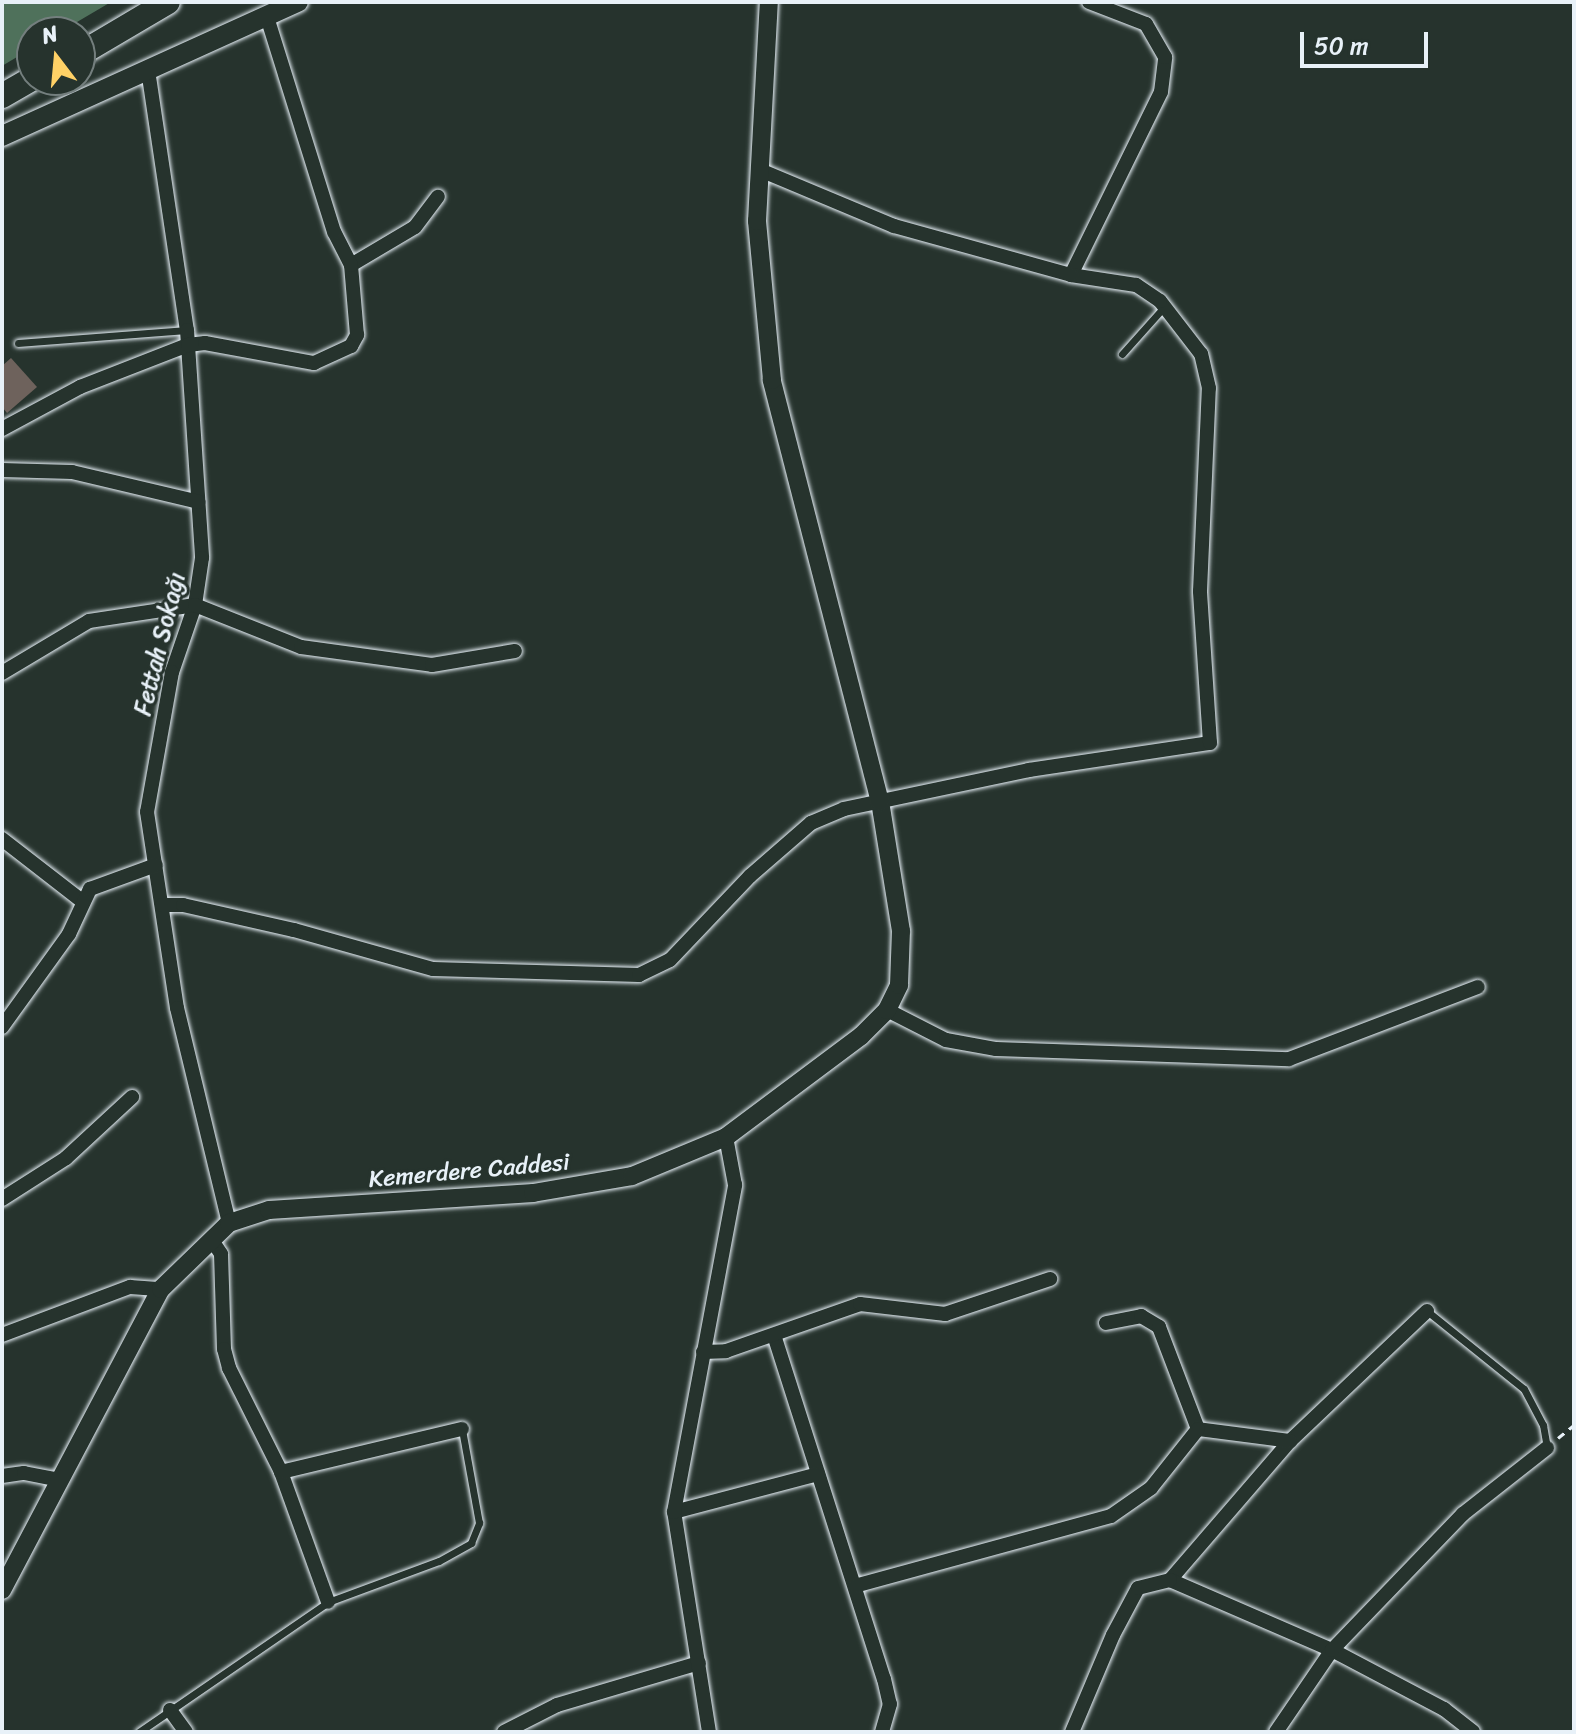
<!DOCTYPE html>
<meta charset="utf-8">
<style>
body{margin:0}
#map{position:relative;width:1576px;height:1734px;overflow:hidden;background:#26332d;font-family:Sriracha,sans-serif}
div>[style]{position:absolute}
.green>*{inset:0;background:#4f715b}
.building>*{inset:0;background:#6e625c}
.path>*{height:3px;margin-top:-1.5px;transform-origin:0;background:repeating-linear-gradient(90deg,#e8f1f8 0 8px,transparent 0 14px)}
.roads{filter:drop-shadow(0 0 2px #e8f1f8) drop-shadow(0 0 2px #e8f1f8)}
.service>*{height:7px;margin:-3.5px;padding:0 3.5px;transform-origin:3.5px;border-radius:3.5px;background:#26332d}
.minor>*{height:14px;margin:-7px;padding:0 7px;transform-origin:7px;border-radius:7px;background:#26332d}
.tertiary>*{height:18px;margin:-9px;padding:0 9px;transform-origin:9px;border-radius:9px;background:#26332d}
.secondary>*{height:20px;margin:-10px;padding:0 10px;transform-origin:10px;border-radius:10px;background:#26332d}
.trunk>*{height:24px;margin:-12px;padding:0 12px;transform-origin:12px;border-radius:12px;background:#26332d}
span{translate:-50% -50%;white-space:nowrap;text-align:center;line-height:1.15;-webkit-text-stroke:6px #26332d;paint-order:stroke}
.street-label{font-size:24px;color:#e8f1f8}
.frame{position:absolute;inset:0;border:4px solid #e8f1f8;pointer-events:none}
.north{position:absolute;left:16px;top:16px;width:80px;height:80px;box-sizing:border-box;background:#26332d;border:2px solid #747f7e;border-radius:50%;rotate:344deg;font-size:22px;font-weight:700;line-height:32px;text-align:center;color:#e8f1f8}
.north::after{content:'';display:block;margin:auto;width:28px;height:36px;background:#ffd166;clip-path:polygon(50% 0,100% 100%,50% 72%,0 100%)}
.scale{position:absolute;left:1300px;top:32px;width:128px;height:36px;box-sizing:border-box;border:4px solid #e8f1f8;border-top:0;padding-left:10px;font-size:24px;line-height:28px;white-space:nowrap;color:#e8f1f8;-webkit-text-stroke:6px #26332d;paint-order:stroke}
</style>
<div id="map">
<div class="green">
<i style="clip-path:polygon(2px 2px,111px 2px,60px 32px,32px 32px,32px 48px,2px 66px)"></i>
</div>
<div class="building">
<i style="clip-path:polygon(11px 358px,37px 387px,7px 413px,2px 407px,2px 366px)"></i>
</div>
<div class="path">
<i style="left:1558px;top:1438px;width:21px;rotate:-39deg"></i>
</div>
<div class="roads">
<div class="service">
<i style="left:18px;top:343px;width:169px;rotate:-4.4deg"></i>
<i style="left:1122px;top:354px;width:63px;rotate:-48.2deg"></i>
<i style="left:1427px;top:1311px;width:124px;rotate:38.8deg"></i>
<i style="left:1524px;top:1389px;width:41px;rotate:62.2deg"></i>
<i style="left:1543px;top:1425px;width:23px;rotate:80deg"></i>
<i style="left:139px;top:1732px;width:229px;rotate:-34.5deg"></i>
<i style="left:328px;top:1602px;width:118px;rotate:-20.3deg"></i>
<i style="left:439px;top:1561px;width:37px;rotate:-29deg"></i>
<i style="left:471px;top:1543px;width:22px;rotate:-68deg"></i>
<i style="left:479px;top:1523px;width:96px;rotate:-100.3deg"></i>
</div>
<div class="minor">
<i style="left:148px;top:70px;width:263px;rotate:81.5deg"></i>
<i style="left:187px;top:330px;width:228px;rotate:86.2deg"></i>
<i style="left:202px;top:558px;width:48px;rotate:98.5deg"></i>
<i style="left:195px;top:605px;width:71px;rotate:108.9deg"></i>
<i style="left:172px;top:672px;width:142px;rotate:100.1deg"></i>
<i style="left:147px;top:812px;width:198px;rotate:81.3deg"></i>
<i style="left:177px;top:1008px;width:221px;rotate:76.4deg"></i>
<i style="left:351px;top:265px;width:74px;rotate:-30.7deg"></i>
<i style="left:415px;top:227px;width:38px;rotate:-53deg"></i>
<i style="left:1071px;top:275px;width:204px;rotate:-63.8deg"></i>
<i style="left:1161px;top:92px;width:35px;rotate:-83deg"></i>
<i style="left:1165px;top:57px;width:38px;rotate:-120deg"></i>
<i style="left:1146px;top:24px;width:61px;rotate:-158.9deg"></i>
<i style="left:2px;top:429px;width:89px;rotate:-28.3deg"></i>
<i style="left:80px;top:387px;width:116px;rotate:-21.3deg"></i>
<i style="left:188px;top:345px;width:17px;rotate:-7deg"></i>
<i style="left:205px;top:343px;width:111px;rotate:10.4deg"></i>
<i style="left:314px;top:363px;width:41px;rotate:-24.7deg"></i>
<i style="left:351px;top:346px;width:13px;rotate:-61deg"></i>
<i style="left:357px;top:335px;width:70px;rotate:-94.9deg"></i>
<i style="left:351px;top:265px;width:37px;rotate:-117deg"></i>
<i style="left:334px;top:232px;width:225px;rotate:-107.3deg"></i>
<i style="left:2px;top:470px;width:70px;rotate:1.6deg"></i>
<i style="left:72px;top:472px;width:130px;rotate:13.3deg"></i>
<i style="left:2px;top:673px;width:101px;rotate:-30.9deg"></i>
<i style="left:89px;top:621px;width:107px;rotate:-8.6deg"></i>
<i style="left:195px;top:605px;width:114px;rotate:21.6deg"></i>
<i style="left:301px;top:647px;width:132px;rotate:7.8deg"></i>
<i style="left:432px;top:665px;width:84px;rotate:-9.6deg"></i>
<i style="left:2px;top:839px;width:101px;rotate:37.8deg"></i>
<i style="left:162px;top:905px;width:21px"></i>
<i style="left:183px;top:905px;width:114px;rotate:12.7deg"></i>
<i style="left:294px;top:930px;width:144px;rotate:15.7deg"></i>
<i style="left:433px;top:969px;width:206px;rotate:1.7deg"></i>
<i style="left:639px;top:975px;width:34px;rotate:-26deg"></i>
<i style="left:670px;top:960px;width:116px;rotate:-46.4deg"></i>
<i style="left:750px;top:876px;width:81px;rotate:-41deg"></i>
<i style="left:811px;top:823px;width:36px;rotate:-23deg"></i>
<i style="left:844px;top:809px;width:189px;rotate:-11.9deg"></i>
<i style="left:1029px;top:770px;width:183px;rotate:-8.5deg"></i>
<i style="left:1210px;top:743px;width:152px;rotate:-93.8deg"></i>
<i style="left:1200px;top:591px;width:203px;rotate:-87.5deg"></i>
<i style="left:1209px;top:388px;width:35px;rotate:-103deg"></i>
<i style="left:1201px;top:354px;width:67px;rotate:-127.7deg"></i>
<i style="left:1160px;top:301px;width:29px;rotate:-146deg"></i>
<i style="left:1136px;top:285px;width:66px;rotate:-171.3deg"></i>
<i style="left:1071px;top:275px;width:184px;rotate:-164.5deg"></i>
<i style="left:894px;top:226px;width:145px;rotate:-157.3deg"></i>
<i style="left:887px;top:1010px;width:66px;rotate:27deg"></i>
<i style="left:946px;top:1040px;width:51px;rotate:10.2deg"></i>
<i style="left:996px;top:1049px;width:293px;rotate:2deg"></i>
<i style="left:1289px;top:1059px;width:202px;rotate:-20.9deg"></i>
<i style="left:2px;top:1027px;width:115px;rotate:-54.2deg"></i>
<i style="left:69px;top:934px;width:50px;rotate:-65deg"></i>
<i style="left:90px;top:889px;width:70px;rotate:-20deg"></i>
<i style="left:2px;top:1199px;width:76px;rotate:-32.6deg"></i>
<i style="left:66px;top:1158px;width:90px;rotate:-42.7deg"></i>
<i style="left:211px;top:1239px;width:18px;rotate:56deg"></i>
<i style="left:221px;top:1254px;width:95px;rotate:88.2deg"></i>
<i style="left:224px;top:1349px;width:20px;rotate:75deg"></i>
<i style="left:229px;top:1368px;width:116px;rotate:63.4deg"></i>
<i style="left:281px;top:1472px;width:138px;rotate:70.1deg"></i>
<i style="left:1427px;top:1311px;width:189px;rotate:136.5deg"></i>
<i style="left:1290px;top:1441px;width:184px;rotate:130.8deg"></i>
<i style="left:1170px;top:1580px;width:176px;rotate:23.4deg"></i>
<i style="left:1332px;top:1650px;width:127px;rotate:27.8deg"></i>
<i style="left:1444px;top:1709px;width:37px;rotate:38deg"></i>
<i style="left:1106px;top:1323px;width:36px;rotate:-11deg"></i>
<i style="left:1141px;top:1316px;width:21px;rotate:31deg"></i>
<i style="left:1159px;top:1327px;width:109px;rotate:69.1deg"></i>
<i style="left:2px;top:1335px;width:137px;rotate:-20.6deg"></i>
<i style="left:130px;top:1287px;width:31px;rotate:4deg"></i>
<i style="left:774px;top:1335px;width:361px;rotate:72.3deg"></i>
<i style="left:884px;top:1679px;width:26px;rotate:77deg"></i>
<i style="left:890px;top:1704px;width:29px;rotate:106deg"></i>
<i style="left:703px;top:1352px;width:23px;rotate:-2deg"></i>
<i style="left:726px;top:1351px;width:142px;rotate:-19.3deg"></i>
<i style="left:860px;top:1304px;width:86px;rotate:6.7deg"></i>
<i style="left:945px;top:1314px;width:111px;rotate:-18.4deg"></i>
<i style="left:1198px;top:1429px;width:93px;rotate:7.4deg"></i>
<i style="left:281px;top:1472px;width:186px;rotate:-13.4deg"></i>
<i style="left:2px;top:1476px;width:22px;rotate:-8deg"></i>
<i style="left:24px;top:1473px;width:36px;rotate:11deg"></i>
<i style="left:674px;top:1512px;width:149px;rotate:-14.8deg"></i>
<i style="left:855px;top:1586px;width:265px;rotate:-15.3deg"></i>
<i style="left:1111px;top:1516px;width:49px;rotate:-35deg"></i>
<i style="left:1151px;top:1488px;width:75px;rotate:-51.5deg"></i>
<i style="left:170px;top:1710px;width:27px;rotate:54deg"></i>
<i style="left:504px;top:1732px;width:59px;rotate:-27deg"></i>
<i style="left:557px;top:1705px;width:148px;rotate:-16.5deg"></i>
<i style="left:709px;top:1732px;width:223px;rotate:-99deg"></i>
<i style="left:674px;top:1512px;width:333px;rotate:-79.4deg"></i>
<i style="left:735px;top:1185px;width:49px;rotate:-100.6deg"></i>
<i style="left:1072px;top:1732px;width:105px;rotate:-67.1deg"></i>
<i style="left:1113px;top:1635px;width:53px;rotate:-62deg"></i>
<i style="left:1138px;top:1588px;width:33px;rotate:-14deg"></i>
<i style="left:1276px;top:1732px;width:99px;rotate:-55.7deg"></i>
<i style="left:1332px;top:1650px;width:189px;rotate:-46.1deg"></i>
<i style="left:1463px;top:1514px;width:107px;rotate:-38.2deg"></i>
</div>
<div class="tertiary">
<i style="left:2px;top:1590px;width:340px;rotate:-62.2deg"></i>
<i style="left:161px;top:1289px;width:95px;rotate:-44.1deg"></i>
<i style="left:229px;top:1223px;width:42px;rotate:-18deg"></i>
<i style="left:269px;top:1210px;width:265px;rotate:-3.7deg"></i>
<i style="left:533px;top:1193px;width:100px;rotate:-9.7deg"></i>
<i style="left:632px;top:1176px;width:102px;rotate:-22.5deg"></i>
<i style="left:726px;top:1137px;width:169px;rotate:-36.8deg"></i>
<i style="left:861px;top:1036px;width:37px;rotate:-45deg"></i>
<i style="left:887px;top:1010px;width:28px;rotate:-64deg"></i>
<i style="left:899px;top:985px;width:54px;rotate:-87.9deg"></i>
<i style="left:901px;top:931px;width:131px;rotate:-99.2deg"></i>
<i style="left:880px;top:802px;width:436px;rotate:-104.4deg"></i>
<i style="left:772px;top:380px;width:160px;rotate:-95.4deg"></i>
<i style="left:757px;top:221px;width:219px;rotate:-86.9deg"></i>
</div>
<div class="secondary">
<i style="left:2px;top:136px;width:325px;rotate:-24.4deg"></i>
</div>
<div class="trunk">
<i style="left:80px;top:54px;width:102px;rotate:-30.6deg"></i>
<i style="left:2px;top:96px;width:34px;rotate:-30deg"></i>
</div>
</div>
<div class="street-label">
<span style="left:160px;top:644px;rotate:-76deg">Fettah Sokağı</span>
<span style="left:469px;top:1171px;rotate:-5deg">Kemerdere Caddesi</span>
</div>
<div class="frame"></div>
<div class="north">N</div>
<div class="scale">50 m</div>
</div>
